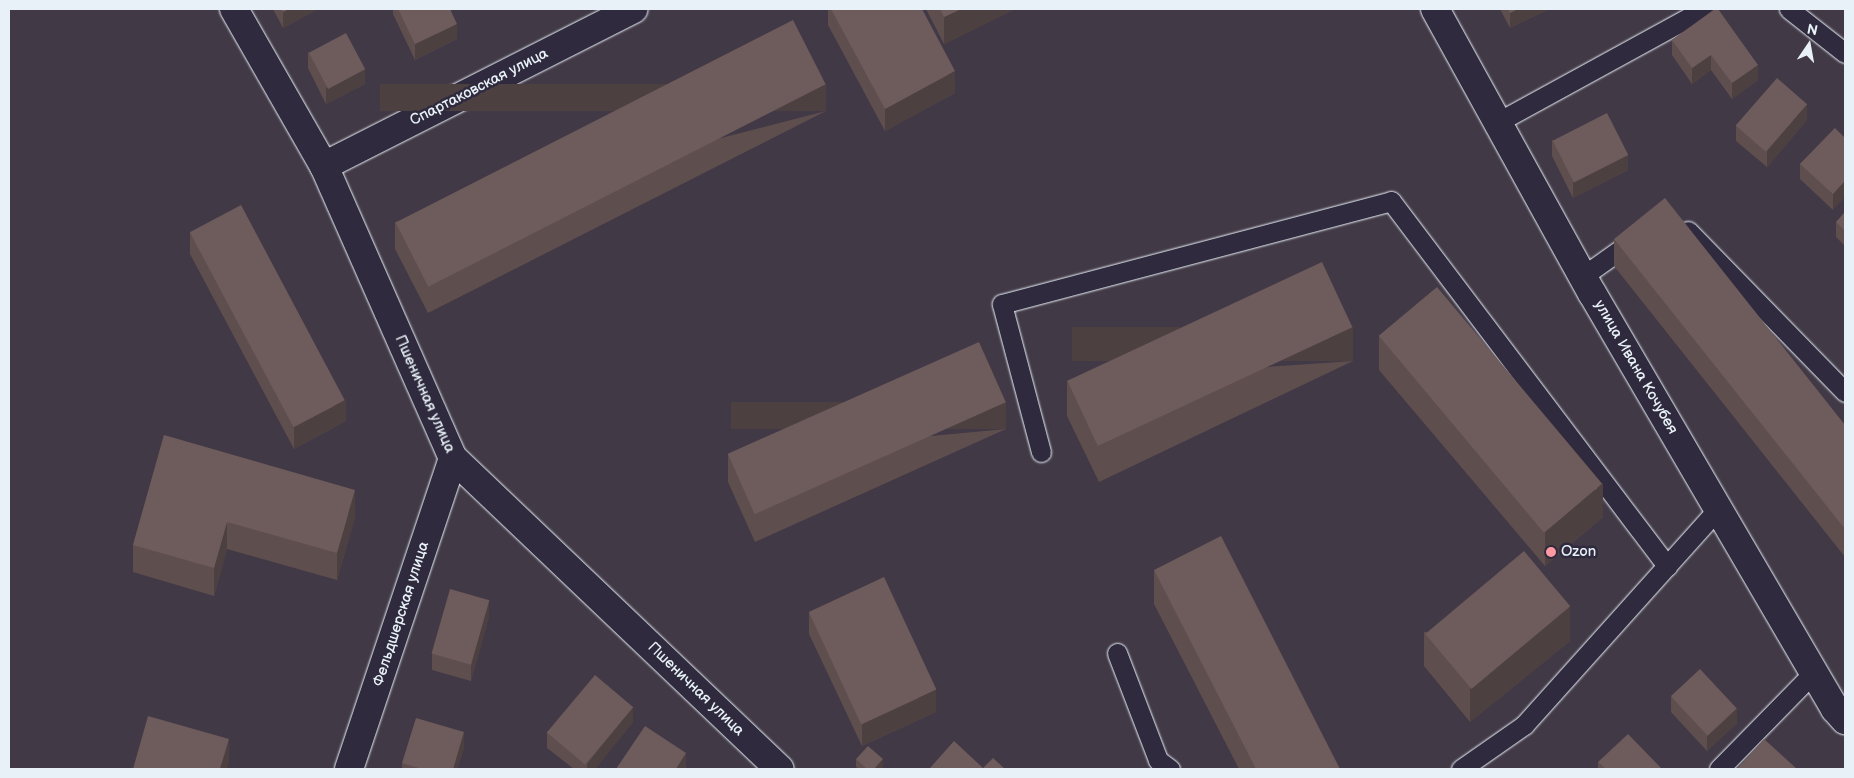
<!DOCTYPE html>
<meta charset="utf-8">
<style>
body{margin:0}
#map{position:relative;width:1854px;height:778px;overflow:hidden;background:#423946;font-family:"Balsamiq Sans",sans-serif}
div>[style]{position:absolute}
.roads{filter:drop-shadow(0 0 1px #e8f1f8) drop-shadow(0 0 1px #e8f1f8)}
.service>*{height:19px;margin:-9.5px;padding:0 9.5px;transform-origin:9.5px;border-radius:9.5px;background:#2f2a3d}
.minor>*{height:28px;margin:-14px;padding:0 14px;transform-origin:14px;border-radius:14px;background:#2f2a3d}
.wall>*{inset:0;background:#5f4e4e}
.shaded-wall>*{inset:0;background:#4d4040;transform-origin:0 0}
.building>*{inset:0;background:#6e5b5b;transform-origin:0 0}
.dots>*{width:14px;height:14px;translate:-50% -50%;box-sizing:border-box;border:2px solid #2f2a3d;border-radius:50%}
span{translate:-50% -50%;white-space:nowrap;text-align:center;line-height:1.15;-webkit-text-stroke:5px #2f2a3d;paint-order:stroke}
.street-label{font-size:15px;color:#e8f1f8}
.poi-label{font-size:15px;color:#e8f1f8}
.left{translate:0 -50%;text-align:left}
.frame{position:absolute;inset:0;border:10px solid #e8f1f8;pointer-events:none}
.north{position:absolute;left:1784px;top:20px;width:50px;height:50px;-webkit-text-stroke:4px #2f2a3d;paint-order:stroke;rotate:12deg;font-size:14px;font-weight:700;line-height:20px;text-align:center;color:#e8f1f8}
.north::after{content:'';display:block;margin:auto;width:18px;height:22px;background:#e8f1f8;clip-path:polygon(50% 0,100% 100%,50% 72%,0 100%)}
</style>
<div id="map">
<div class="roads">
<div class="service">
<i style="left:1789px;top:9px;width:71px;rotate:38.2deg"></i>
<i style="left:1496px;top:123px;width:237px;rotate:-28.7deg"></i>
<i style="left:1688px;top:231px;width:225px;rotate:45.7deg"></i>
<i style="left:1583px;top:276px;width:64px;rotate:-35.4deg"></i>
<i style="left:1041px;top:452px;width:153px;rotate:-104.8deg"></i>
<i style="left:1002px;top:304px;width:402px;rotate:-14.8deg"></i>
<i style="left:1391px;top:201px;width:458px;rotate:52.9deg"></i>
<i style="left:1117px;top:653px;width:115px;rotate:69deg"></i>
<i style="left:1158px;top:760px;width:15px;rotate:37deg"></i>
<i style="left:1461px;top:769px;width:77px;rotate:-34.9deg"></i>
<i style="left:1524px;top:725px;width:290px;rotate:-48.1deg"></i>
<i style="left:1719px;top:769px;width:136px;rotate:-45.6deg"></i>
</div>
<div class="minor">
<i style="left:234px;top:9px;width:181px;rotate:60.2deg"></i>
<i style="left:324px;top:166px;width:319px;rotate:66.2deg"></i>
<i style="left:453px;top:458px;width:451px;rotate:43.6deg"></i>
<i style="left:1435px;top:9px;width:325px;rotate:61.1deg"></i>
<i style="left:1592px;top:293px;width:482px;rotate:59.7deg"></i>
<i style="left:1835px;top:709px;width:15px;rotate:48deg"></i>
<i style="left:324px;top:166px;width:347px;rotate:-26.9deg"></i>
<i style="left:349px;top:769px;width:328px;rotate:-71.5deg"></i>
</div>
</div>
<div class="wall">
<i style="clip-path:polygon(273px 9px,318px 9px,283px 28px)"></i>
<i style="clip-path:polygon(393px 9px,450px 9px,457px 39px,415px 60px,393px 14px)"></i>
<i style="clip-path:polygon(828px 9px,922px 9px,955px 93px,885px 131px,828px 25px)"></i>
<i style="clip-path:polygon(926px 9px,1015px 9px,944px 44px)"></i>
<i style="clip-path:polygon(1500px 9px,1547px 9px,1547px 10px,1510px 28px)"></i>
<i style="clip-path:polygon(1715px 9px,1758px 80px,1732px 99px,1711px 70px,1692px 84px,1672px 55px,1672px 40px)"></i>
<i style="clip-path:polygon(308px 52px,365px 84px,326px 104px,308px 68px)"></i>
<i style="clip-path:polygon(826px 111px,428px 313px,395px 249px,395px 222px)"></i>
<i style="clip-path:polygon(1807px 120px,1767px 167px,1736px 141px,1736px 126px)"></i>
<i style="clip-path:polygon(1835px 128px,1833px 210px,1800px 179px,1800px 164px)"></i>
<i style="clip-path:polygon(1552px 140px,1628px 170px,1573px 198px,1552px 156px)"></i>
<i style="clip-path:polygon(1845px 212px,1845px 246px,1836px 237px,1836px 222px)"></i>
<i style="clip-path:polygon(190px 232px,346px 421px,294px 449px,190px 254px)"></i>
<i style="clip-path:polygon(1614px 239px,1845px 425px,1845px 557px,1614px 266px)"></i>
<i style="clip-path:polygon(1379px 336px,1603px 517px,1545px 566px,1379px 370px)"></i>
<i style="clip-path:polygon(1353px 361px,1099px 482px,1067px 416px,1067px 381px)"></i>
<i style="clip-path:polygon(1006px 429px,755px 542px,728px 482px,728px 455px)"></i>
<i style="clip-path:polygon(164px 435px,355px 517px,337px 580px,227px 549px,214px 596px,133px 572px,133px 545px)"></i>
<i style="clip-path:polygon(1154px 570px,1340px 769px,1239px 769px,1154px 604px)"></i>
<i style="clip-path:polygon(809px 612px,936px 712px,862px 746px,809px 634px)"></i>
<i style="clip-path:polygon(489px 616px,471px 681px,432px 670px,432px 654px)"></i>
<i style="clip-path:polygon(1424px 632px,1570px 641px,1470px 722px,1424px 666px)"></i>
<i style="clip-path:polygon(1671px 697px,1737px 723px,1707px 751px,1671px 712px)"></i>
<i style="clip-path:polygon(633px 722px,595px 769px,574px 769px,547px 748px,547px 732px)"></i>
<i style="clip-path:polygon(464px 748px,457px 769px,402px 769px,402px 763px)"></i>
<i style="clip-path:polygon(856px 759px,883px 767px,881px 769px,859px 769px,856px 767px)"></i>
<i style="clip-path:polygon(1598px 762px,1662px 769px,1598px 769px)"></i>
</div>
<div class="shaded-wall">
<i style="clip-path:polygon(289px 9px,318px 9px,283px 28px,283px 12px)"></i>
<i style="clip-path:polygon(961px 9px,1015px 9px,944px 44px,944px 17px)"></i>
<i style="clip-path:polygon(1518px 9px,1547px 9px,1547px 10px,1510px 28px,1510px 13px)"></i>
<i style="clip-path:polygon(457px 24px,457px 39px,415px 60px,415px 44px)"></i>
<i style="clip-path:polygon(1711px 55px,1711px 70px,1692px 84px,1692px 68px)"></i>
<i style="clip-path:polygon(1758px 65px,1758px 80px,1732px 99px,1732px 83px)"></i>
<i style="clip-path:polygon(365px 69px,365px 84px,326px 104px,326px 88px)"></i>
<i style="clip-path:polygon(955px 71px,955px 93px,885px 131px,885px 109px)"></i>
<i style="left:826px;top:84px;width:27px;height:446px;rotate:90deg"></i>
<i style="clip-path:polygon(1807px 104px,1807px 120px,1767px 167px,1767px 151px)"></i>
<i style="clip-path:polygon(1628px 155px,1628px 170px,1573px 198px,1573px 182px)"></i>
<i style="clip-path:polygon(1845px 181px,1845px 197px,1833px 210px,1833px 194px)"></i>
<i style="left:1353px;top:327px;width:34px;height:281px;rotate:90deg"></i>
<i style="clip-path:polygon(346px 400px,346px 421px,294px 449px,294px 427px)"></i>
<i style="left:1006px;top:402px;width:27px;height:275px;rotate:90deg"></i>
<i style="clip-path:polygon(1603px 483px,1603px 517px,1545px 566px,1545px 532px)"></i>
<i style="clip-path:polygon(355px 490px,355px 517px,337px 580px,337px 553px)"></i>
<i style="clip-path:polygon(227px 522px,227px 549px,214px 596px,214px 568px)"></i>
<i style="clip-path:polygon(489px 600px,489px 616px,471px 681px,471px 665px)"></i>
<i style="clip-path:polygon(1570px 606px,1570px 641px,1470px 722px,1470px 688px)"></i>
<i style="clip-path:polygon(936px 690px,936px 712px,862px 746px,862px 724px)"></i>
<i style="clip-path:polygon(633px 707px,633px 722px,595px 769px,587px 769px,587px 764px)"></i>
<i style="clip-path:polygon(1737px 708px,1737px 723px,1707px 751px,1707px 736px)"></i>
<i style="clip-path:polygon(464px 732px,464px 748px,457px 769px,453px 769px)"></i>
<i style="clip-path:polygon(229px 739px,229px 761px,227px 769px,220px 769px)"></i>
<i style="clip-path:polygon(686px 753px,686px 769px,676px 769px)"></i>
<i style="clip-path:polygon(883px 759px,883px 767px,881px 769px,874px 769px)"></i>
</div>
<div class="building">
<i style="clip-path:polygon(281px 9px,289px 9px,283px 12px)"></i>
<i style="clip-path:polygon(398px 9px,450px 9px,457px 24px,415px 44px)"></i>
<i style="clip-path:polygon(831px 9px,922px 9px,955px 71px,885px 109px)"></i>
<i style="clip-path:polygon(940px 9px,961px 9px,944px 17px)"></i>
<i style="clip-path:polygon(1508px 9px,1518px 9px,1510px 13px)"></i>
<i style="clip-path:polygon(1715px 9px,1718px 9px,1758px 65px,1732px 83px,1711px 55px,1692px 68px,1672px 40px)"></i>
<i style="left:793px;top:20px;width:72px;height:446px;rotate:63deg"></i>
<i style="left:346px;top:33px;width:41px;height:42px;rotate:62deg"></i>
<i style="left:1777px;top:78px;width:40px;height:63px;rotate:41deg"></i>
<i style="left:1607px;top:113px;width:47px;height:61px;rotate:63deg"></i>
<i style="clip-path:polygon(1835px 128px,1845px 138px,1845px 181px,1833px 194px,1800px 164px)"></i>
<i style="clip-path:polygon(1665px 198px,1845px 425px,1845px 529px,1614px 239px)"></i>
<i style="left:241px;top:205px;width:221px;height:58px;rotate:62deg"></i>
<i style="clip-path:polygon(1845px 212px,1845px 231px,1836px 222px)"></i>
<i style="left:1322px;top:262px;width:72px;height:281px;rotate:65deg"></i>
<i style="left:1437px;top:287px;width:257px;height:76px;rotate:50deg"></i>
<i style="left:979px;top:342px;width:66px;height:275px;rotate:66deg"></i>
<i style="clip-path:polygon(164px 435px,355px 490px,337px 553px,227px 522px,214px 568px,133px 545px)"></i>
<i style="clip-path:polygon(1221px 536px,1340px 769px,1256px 769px,1154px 570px)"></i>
<i style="left:1524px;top:551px;width:72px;height:129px;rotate:50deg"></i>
<i style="left:884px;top:577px;width:124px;height:83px;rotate:65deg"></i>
<i style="left:450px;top:589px;width:41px;height:67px;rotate:16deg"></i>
<i style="left:1700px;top:669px;width:54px;height:40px;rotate:47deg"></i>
<i style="left:595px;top:675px;width:50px;height:75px;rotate:40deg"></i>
<i style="clip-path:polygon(148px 716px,229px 739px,220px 769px,133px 769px)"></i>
<i style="clip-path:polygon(416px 718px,464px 732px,453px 769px,422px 769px,402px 763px)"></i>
<i style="clip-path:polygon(645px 726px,686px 753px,676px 769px,616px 769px)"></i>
<i style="clip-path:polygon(1628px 734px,1662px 769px,1606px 769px,1598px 762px)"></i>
<i style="clip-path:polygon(1764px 739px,1797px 769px,1737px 769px)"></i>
<i style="clip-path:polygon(954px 741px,983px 768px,993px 758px,1005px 769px,931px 769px,930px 768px)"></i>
<i style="clip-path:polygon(868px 746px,883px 759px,874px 769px,867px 769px,856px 759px)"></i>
</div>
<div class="dots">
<i style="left:1551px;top:552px;background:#ff9aa2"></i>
</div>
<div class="street-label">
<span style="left:479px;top:87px;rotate:-27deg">Спартаковская улица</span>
<span style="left:1636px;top:367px;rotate:60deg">улица Ивана Кочубея</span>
<span style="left:425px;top:394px;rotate:66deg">Пшеничная улица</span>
<span style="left:401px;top:614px;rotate:-72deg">Фельдшерская улица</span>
<span style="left:696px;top:689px;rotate:44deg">Пшеничная улица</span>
</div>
<div class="poi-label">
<span class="left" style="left:1561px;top:552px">Ozon</span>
</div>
<div class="frame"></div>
<div class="north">N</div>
</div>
